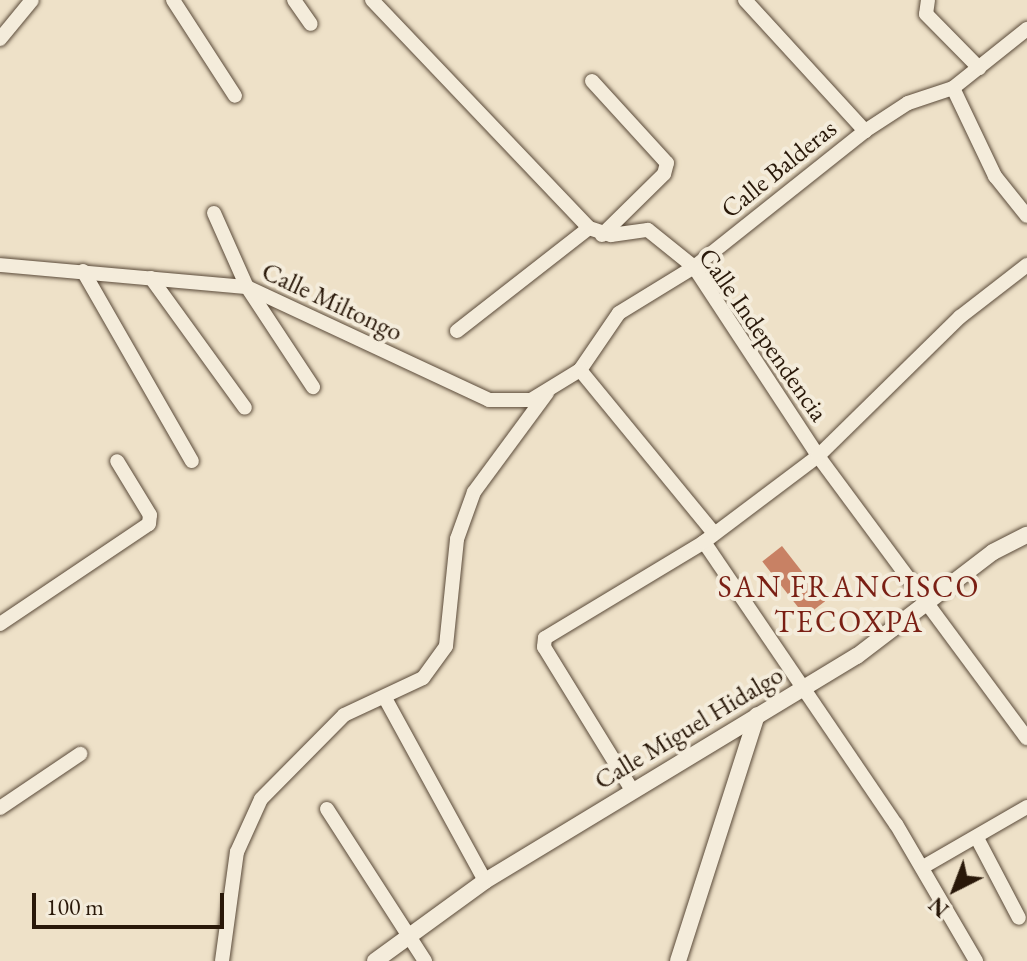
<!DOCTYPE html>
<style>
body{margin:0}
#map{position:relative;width:1027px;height:961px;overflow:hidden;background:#eee1c8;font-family:"EB Garamond",serif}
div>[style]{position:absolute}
.building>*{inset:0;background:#c88164;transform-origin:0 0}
.roads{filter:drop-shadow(0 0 2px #5a4a39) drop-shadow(0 0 2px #5a4a39)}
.minor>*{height:14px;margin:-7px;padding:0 7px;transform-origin:7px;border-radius:7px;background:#f4ecdb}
.tertiary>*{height:16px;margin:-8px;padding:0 8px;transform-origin:8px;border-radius:8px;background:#f4ecdb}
span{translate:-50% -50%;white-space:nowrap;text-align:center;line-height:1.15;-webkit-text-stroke:8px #f4ecdb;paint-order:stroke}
.street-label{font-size:26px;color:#291809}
.quarter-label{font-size:30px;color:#7a1f14;letter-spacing:2px}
.north{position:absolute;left:915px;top:849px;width:80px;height:80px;-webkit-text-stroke:6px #f4ecdb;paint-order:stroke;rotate:222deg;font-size:22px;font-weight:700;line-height:32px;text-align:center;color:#291809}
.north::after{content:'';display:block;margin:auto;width:28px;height:36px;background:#291809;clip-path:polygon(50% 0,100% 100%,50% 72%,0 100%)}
.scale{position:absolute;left:32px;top:893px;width:192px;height:36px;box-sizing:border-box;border:4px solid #291809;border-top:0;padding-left:10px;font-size:24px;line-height:28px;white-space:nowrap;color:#291809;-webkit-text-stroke:6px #f4ecdb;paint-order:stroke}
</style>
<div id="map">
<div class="building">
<i style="left:782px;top:546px;width:70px;height:25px;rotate:52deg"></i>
</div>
<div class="roads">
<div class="minor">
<i style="left:173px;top:0;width:114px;rotate:57.1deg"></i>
<i style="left:294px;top:0;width:29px;rotate:55deg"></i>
<i style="left:372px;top:0;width:315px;rotate:46.4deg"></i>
<i style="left:589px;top:228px;width:23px;rotate:18deg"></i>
<i style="left:611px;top:235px;width:37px;rotate:-8deg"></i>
<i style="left:648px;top:230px;width:59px;rotate:38.8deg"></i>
<i style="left:694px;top:267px;width:226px;rotate:56.7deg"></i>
<i style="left:818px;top:456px;width:351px;rotate:53.5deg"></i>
<i style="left:745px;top:0;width:178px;rotate:47.5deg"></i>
<i style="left:928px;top:0;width:14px;rotate:98deg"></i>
<i style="left:926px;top:14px;width:76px;rotate:45.5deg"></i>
<i style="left:0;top:39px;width:50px;rotate:-50.6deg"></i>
<i style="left:592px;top:81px;width:111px;rotate:47.6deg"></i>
<i style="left:667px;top:163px;width:11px;rotate:105deg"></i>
<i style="left:664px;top:174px;width:87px;rotate:135.5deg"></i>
<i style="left:953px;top:88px;width:98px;rotate:64.5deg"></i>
<i style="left:995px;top:176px;width:51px;rotate:51.3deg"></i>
<i style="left:214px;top:213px;width:81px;rotate:66deg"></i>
<i style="left:247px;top:287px;width:120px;rotate:56.6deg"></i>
<i style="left:0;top:265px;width:248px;rotate:5.1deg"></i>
<i style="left:247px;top:287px;width:267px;rotate:25deg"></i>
<i style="left:489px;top:400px;width:42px"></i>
<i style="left:531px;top:400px;width:57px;rotate:-31.5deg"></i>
<i style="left:83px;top:271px;width:219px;rotate:60.2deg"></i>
<i style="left:151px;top:278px;width:160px;rotate:54.1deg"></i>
<i style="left:457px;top:331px;width:167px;rotate:-38deg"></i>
<i style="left:580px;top:370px;width:69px;rotate:-55.6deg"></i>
<i style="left:619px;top:313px;width:88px;rotate:-31.5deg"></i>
<i style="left:694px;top:267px;width:218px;rotate:-38.5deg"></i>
<i style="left:865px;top:131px;width:51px;rotate:-33.1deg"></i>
<i style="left:908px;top:103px;width:47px;rotate:-18.4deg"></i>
<i style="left:953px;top:88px;width:95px;rotate:-38.6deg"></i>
<i style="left:580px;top:370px;width:210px;rotate:50.6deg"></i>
<i style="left:704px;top:542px;width:341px;rotate:55.8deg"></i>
<i style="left:896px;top:824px;width:159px;rotate:59.7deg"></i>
<i style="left:0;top:624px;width:179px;rotate:-33.9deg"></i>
<i style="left:149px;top:524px;width:9px;rotate:-84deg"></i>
<i style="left:150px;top:515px;width:63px;rotate:-121.4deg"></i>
<i style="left:385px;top:698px;width:209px;rotate:61.3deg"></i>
<i style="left:632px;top:790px;width:168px;rotate:-121.6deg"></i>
<i style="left:544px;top:647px;width:9px;rotate:-84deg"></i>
<i style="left:545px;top:638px;width:186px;rotate:-31.1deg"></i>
<i style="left:704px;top:542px;width:143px;rotate:-37deg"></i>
<i style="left:818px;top:456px;width:199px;rotate:-44.4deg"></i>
<i style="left:960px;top:317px;width:85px;rotate:-37.8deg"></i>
<i style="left:0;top:808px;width:97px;rotate:-34deg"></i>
<i style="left:327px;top:809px;width:181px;rotate:57.2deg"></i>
<i style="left:977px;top:838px;width:90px;rotate:62.3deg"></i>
<i style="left:923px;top:867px;width:120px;rotate:-30deg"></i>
<i style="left:222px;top:961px;width:110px;rotate:-82.2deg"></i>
<i style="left:237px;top:852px;width:58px;rotate:-65.6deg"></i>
<i style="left:261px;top:799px;width:118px;rotate:-45.3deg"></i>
<i style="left:344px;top:715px;width:87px;rotate:-25.1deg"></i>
<i style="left:423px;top:678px;width:39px;rotate:-54deg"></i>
<i style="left:446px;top:646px;width:108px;rotate:-84.1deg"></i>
<i style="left:457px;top:539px;width:50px;rotate:-70.1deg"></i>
<i style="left:474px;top:492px;width:123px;rotate:-53.6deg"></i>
</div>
<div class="tertiary">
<i style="left:375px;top:961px;width:136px;rotate:-36deg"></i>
<i style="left:485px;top:881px;width:435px;rotate:-31.2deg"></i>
<i style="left:857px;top:656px;width:171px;rotate:-37.4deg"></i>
<i style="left:993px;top:552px;width:38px;rotate:-27deg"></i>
<i style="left:678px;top:961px;width:258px;rotate:-72.2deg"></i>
</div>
</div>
<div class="street-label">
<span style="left:779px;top:169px;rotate:-39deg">Calle Balderas</span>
<span style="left:332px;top:302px;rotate:25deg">Calle Miltongo</span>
<span style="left:763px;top:335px;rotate:55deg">Calle Independencia</span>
<span style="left:689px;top:728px;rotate:-31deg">Calle Miguel Hidalgo</span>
</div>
<div class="quarter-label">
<span style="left:849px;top:604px">SAN FRANCISCO<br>TECOXPA</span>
</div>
<div class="north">N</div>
<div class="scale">100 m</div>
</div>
